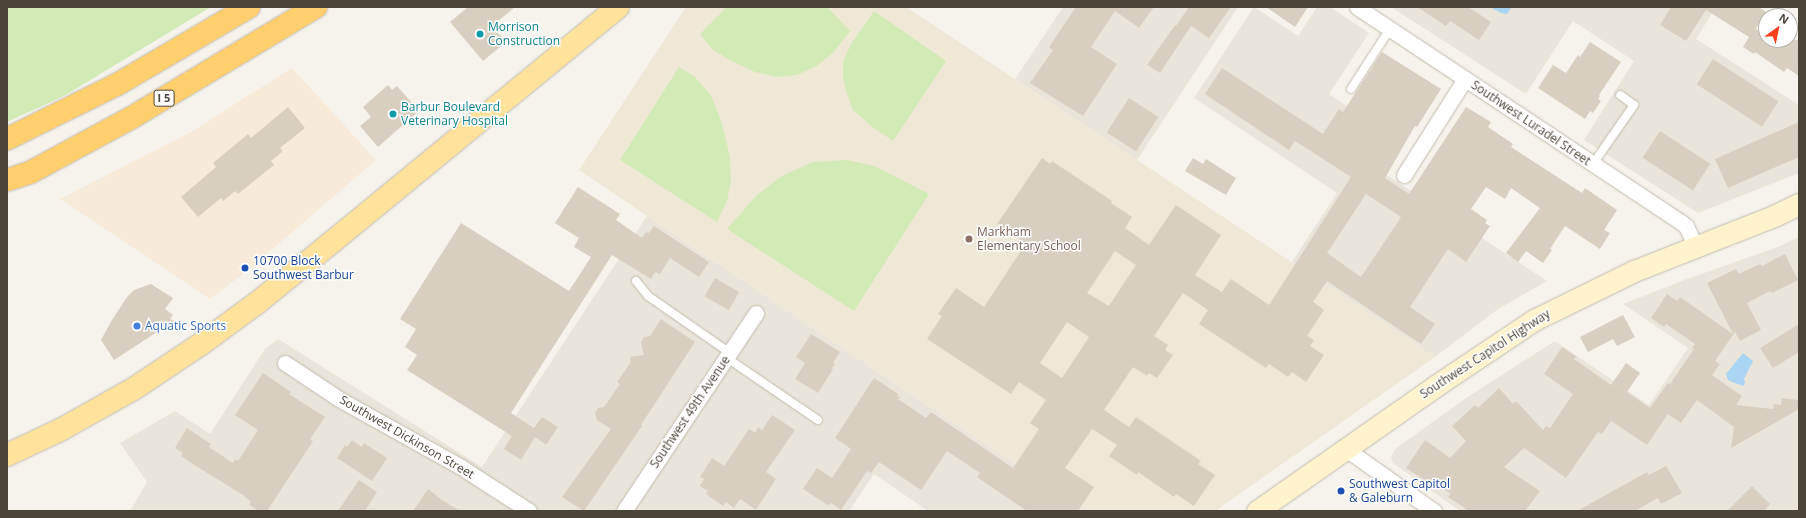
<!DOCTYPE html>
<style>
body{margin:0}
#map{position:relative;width:1806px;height:518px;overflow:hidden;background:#f6f3ec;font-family:"Open Sans",sans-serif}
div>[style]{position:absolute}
.residential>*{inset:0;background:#eae5da}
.commercial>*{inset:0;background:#f7ead8}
.education>*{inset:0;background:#efe8d6}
.green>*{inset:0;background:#d2eab5}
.water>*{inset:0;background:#a9d4f2}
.building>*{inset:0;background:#d8cfc1;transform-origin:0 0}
.roads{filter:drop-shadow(0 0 1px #c2bbae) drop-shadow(0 0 1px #c2bbae)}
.service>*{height:8px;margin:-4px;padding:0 4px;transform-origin:4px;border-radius:4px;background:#fff}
.minor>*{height:15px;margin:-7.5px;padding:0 7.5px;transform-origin:7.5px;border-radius:7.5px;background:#fff}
.secondary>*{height:21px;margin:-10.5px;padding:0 10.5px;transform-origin:10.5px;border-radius:10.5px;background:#fff3cd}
.primary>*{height:22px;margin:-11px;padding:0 11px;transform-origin:11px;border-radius:11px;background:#ffe39c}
.motorway>*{height:22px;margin:-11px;padding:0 11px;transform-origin:11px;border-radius:11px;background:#ffcf6e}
.dots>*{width:11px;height:11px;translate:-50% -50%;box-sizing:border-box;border:2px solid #fff;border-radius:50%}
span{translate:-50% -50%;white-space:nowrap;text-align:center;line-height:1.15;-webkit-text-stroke:3px #fff;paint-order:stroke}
.shield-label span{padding:1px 3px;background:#fff;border:1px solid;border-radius:3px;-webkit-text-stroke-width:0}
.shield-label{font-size:11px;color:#4b4439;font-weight:700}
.culture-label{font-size:12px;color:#0d838f}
.left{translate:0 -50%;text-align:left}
.street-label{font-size:12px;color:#4b4439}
.education-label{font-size:12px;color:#785e54}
.transit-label{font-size:12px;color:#164399}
.shop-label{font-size:12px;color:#366cbe}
.frame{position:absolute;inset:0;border:8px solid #4b4439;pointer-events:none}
.north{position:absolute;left:1758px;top:8px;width:40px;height:40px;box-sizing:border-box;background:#fff;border:1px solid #b7b4b0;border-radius:50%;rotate:33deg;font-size:11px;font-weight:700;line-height:16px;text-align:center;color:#4b4439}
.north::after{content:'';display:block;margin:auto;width:14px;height:18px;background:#fc3f1d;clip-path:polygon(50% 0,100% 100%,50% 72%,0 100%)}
</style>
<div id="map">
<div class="residential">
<i style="clip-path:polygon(1063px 7px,1238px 7px,1137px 160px,1015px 79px)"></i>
<i style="clip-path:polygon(1254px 7px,1298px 36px,1317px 7px,1330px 7px,1369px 33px,1329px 94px,1380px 128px,1361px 158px,1547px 281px,1498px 309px,1435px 357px,1292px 262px,1337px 193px,1194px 98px)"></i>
<i style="clip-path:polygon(1391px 7px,1716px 7px,1696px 39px,1799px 105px,1799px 173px,1698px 213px,1584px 140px,1634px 61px,1573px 21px,1526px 94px)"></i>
<i style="clip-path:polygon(647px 216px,1085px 511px,928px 511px,874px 474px,849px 511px,130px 511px,147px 482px,120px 443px,175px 411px,210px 434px,265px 349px,278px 339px,482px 467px)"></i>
<i style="clip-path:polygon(1799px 237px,1799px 511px,1460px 511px,1393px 463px,1391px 457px,1395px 449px,1469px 396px,1555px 341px,1649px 405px,1688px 348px,1623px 304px,1687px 279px,1778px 247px)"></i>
</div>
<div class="commercial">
<i style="clip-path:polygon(292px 68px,376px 160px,247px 271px,210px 299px,60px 199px,191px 132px)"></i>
</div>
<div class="education">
<i style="clip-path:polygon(686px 7px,906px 7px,1435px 357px,1215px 511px,1085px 511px,579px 170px)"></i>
</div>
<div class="green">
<i style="clip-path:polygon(7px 7px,211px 7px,64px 96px,7px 122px)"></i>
<i style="clip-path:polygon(727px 7px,827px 7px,850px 31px,833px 53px,815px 67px,797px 75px,777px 77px,755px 72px,728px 59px,712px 49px,700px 34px)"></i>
<i style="clip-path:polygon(874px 11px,946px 61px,893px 141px,871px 126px,853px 110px,846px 91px,843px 77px,843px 62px,851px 44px)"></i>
<i style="clip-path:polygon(679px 67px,695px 77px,710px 94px,721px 120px,730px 157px,731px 181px,727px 201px,717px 222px,620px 160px)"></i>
<i style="clip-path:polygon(847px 160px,874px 166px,929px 194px,854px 311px,727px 229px,757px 195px,782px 176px,813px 162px)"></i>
</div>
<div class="water">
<i style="clip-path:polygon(1490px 7px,1511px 7px,1511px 8px,1507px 14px,1501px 13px)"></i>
<i style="clip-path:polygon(1743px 353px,1753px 361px,1744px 379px,1745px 382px,1744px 386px,1732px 382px,1728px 380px,1726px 374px)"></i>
</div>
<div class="building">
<i style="clip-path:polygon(468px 7px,515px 7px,492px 26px,506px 42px,483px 61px,450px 22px)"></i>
<i style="clip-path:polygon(1076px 7px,1154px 7px,1139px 28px,1115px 11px,1091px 47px,1117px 64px,1083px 116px,1030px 83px,1053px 50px,1049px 47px)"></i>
<i style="clip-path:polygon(1189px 7px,1231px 7px,1209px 38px,1191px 26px,1160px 73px,1147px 65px,1175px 25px,1176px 26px)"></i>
<i style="clip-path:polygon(1266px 7px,1308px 7px,1295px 27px)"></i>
<i style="clip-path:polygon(1417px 7px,1468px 7px,1491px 22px,1479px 40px,1450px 21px,1446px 26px)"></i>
<i style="clip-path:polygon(1671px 7px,1759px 7px,1766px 12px,1756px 29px,1766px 36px,1766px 40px,1799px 40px,1799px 76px,1787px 68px,1784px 72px,1755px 52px,1754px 54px,1743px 47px,1749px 37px,1706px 10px,1686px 41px,1660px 25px)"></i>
<i style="clip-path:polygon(1590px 42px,1621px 62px,1599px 95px,1600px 96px,1598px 99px,1601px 101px,1593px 113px,1590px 111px,1585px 119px,1538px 88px,1553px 65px,1566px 73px,1578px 55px,1580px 57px)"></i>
<i style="clip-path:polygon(evenodd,1382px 52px,1441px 89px,1417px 127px,1415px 126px,1385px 178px,1409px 194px,1466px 107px,1491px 122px,1488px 127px,1513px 144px,1511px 147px,1582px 193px,1585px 188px,1617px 210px,1604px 230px,1610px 233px,1600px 249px,1565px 226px,1550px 249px,1552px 250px,1543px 263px,1526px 251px,1518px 262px,1506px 253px,1540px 208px,1511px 188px,1505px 199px,1486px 187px,1471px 209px,1487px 220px,1485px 223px,1490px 226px,1466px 262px,1448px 249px,1410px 307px,1435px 324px,1421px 344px,1327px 281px,1313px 302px,1324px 310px,1307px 336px,1314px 340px,1310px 346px,1324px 355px,1306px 382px,1292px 372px,1288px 377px,1269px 364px,1266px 368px,1199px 324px,1208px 310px,1183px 293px,1154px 336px,1168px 345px,1165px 350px,1173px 355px,1157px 378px,1149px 373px,1147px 376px,1133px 367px,1104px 410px,1129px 427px,1136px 417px,1201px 461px,1198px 464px,1215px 475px,1194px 506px,1176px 494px,1174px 497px,1138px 472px,1137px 475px,1109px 456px,1117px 445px,1092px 429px,1065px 468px,1094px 487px,1078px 511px,1027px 511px,977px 477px,980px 473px,947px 451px,921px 490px,879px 462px,871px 473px,867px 471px,841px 510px,831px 503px,830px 505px,826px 504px,803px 489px,817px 468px,832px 478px,851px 449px,835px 438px,874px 378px,898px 394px,897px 396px,900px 397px,898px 399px,926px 418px,931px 412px,1013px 468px,1039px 429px,1030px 423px,1046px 400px,1019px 382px,1011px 394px,927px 339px,942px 316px,938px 314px,956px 288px,984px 307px,1026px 243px,997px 224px,1042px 158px,1050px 164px,1052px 161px,1112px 201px,1111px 203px,1132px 217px,1125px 228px,1149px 245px,1176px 205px,1221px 235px,1195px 275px,1222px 292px,1231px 279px,1269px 305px,1351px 177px,1295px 141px,1289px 150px,1205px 94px,1222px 68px,1323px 134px,1339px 109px,1343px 112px,1382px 52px,1366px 194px,1401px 217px,1361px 277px,1327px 253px,1366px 194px,1382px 52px,1115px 251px,1136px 265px,1109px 306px,1087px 293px,1115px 251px,1382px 52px,1067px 322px,1089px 337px,1062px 378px,1040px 363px,1067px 322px)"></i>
<i style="left:1713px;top:59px;width:78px;height:30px;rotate:33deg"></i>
<i style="clip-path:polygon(388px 85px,392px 90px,397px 86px,419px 111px,378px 147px,360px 126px,371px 117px,363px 107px)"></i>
<i style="left:1129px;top:98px;width:35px;height:41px;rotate:33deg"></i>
<i style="clip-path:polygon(288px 107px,305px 128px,280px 148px,283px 151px,271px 161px,274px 165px,238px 194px,235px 191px,223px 201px,221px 198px,198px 217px,181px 197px,216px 167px,213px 163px,248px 134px,251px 138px)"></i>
<i style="clip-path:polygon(1799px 122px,1799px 157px,1728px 188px,1715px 159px)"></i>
<i style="left:1660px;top:131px;width:60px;height:32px;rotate:33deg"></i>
<i style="clip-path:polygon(1193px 158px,1203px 164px,1206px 159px,1236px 178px,1226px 195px,1185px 171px)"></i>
<i style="clip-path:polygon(578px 187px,620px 214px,616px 220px,642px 238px,646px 232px,649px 233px,654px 226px,709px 262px,699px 277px,670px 258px,660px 274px,655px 272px,651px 279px,612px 255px,511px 413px,534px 428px,542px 417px,558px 427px,546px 445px,535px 437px,521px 460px,504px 449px,512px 436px,407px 370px,417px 355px,405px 347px,416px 329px,400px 319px,461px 223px,569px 291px,591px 257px,574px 247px,579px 238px,555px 223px)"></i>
<i style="clip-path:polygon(1785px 254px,1798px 280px,1772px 293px,1770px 291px,1747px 303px,1761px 330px,1740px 341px,1735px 332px,1715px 361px,1720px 364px,1712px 375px,1742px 396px,1736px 405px,1773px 409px,1774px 404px,1781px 405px,1782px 398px,1798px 400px,1799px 409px,1731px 448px,1734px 427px,1697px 400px,1681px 423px,1668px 414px,1647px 445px,1611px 421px,1602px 434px,1598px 432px,1566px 478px,1524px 448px,1504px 467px,1540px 491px,1525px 511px,1469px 511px,1448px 497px,1451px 494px,1428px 479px,1426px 481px,1406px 468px,1425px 440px,1450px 458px,1466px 441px,1452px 426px,1475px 405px,1478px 408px,1499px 388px,1513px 404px,1516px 401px,1543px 430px,1546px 426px,1550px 428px,1573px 394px,1544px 374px,1562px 347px,1577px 357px,1574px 359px,1611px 385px,1626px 363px,1640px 373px,1627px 392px,1650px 408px,1668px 383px,1670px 384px,1694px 349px,1692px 348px,1695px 344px,1666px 324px,1664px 327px,1651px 318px,1667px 294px,1677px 301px,1680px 297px,1733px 334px,1707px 283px,1736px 269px,1739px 274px,1760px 264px,1762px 266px)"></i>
<i style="left:715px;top:278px;width:28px;height:21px;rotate:30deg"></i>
<i style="clip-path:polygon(151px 284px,173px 298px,165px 309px,173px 315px,170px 319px,174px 321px,114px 360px,101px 340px,112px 320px,127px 297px,134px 290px)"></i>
<i style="clip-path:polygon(1623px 315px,1635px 337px,1617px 346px,1613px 339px,1588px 352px,1580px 337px)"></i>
<i style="clip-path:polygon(661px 319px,695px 342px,641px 425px,642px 426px,584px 511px,562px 497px,611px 429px,597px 420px,595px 413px,598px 408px,604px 407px,620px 384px,617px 382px,631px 362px,630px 357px,644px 355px,641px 342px,644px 337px,650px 336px)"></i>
<i style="clip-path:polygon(1799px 324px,1799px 352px,1773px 368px,1760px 348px)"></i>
<i style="clip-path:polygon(811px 334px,840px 352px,833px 363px,835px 364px,832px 368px,833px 369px,818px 393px,795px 379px,805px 363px,796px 357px)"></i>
<i style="clip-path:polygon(263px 373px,291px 392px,289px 394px,325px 417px,310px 439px,313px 441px,267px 511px,259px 511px,249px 505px,251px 502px,243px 495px,196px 466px,181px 456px,183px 453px,175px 448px,187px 428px,211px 444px,209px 447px,233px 463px,235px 459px,238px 461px,258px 430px,235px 415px)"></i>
<i style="clip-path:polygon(772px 415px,795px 430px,766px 472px,776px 479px,756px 510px,740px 499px,734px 508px,726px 502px,723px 506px,706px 494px,708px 491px,700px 486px,704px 479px,700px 477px,712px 458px,724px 466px,749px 429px,755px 433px,758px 427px,762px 430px)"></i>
<i style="clip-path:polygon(352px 440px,362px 447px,364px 443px,387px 458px,372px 481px,337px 458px,345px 445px,347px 447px)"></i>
<i style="clip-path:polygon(1666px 466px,1682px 493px,1661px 504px,1658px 498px,1635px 511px,1577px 511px,1647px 472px,1649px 475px)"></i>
<i style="clip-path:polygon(359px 480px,377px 492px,365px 511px,338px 511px)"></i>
<i style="clip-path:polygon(1752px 486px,1770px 504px,1764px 511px,1727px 511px)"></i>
<i style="clip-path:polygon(428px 489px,442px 500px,460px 511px,413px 511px)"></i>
</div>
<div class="roads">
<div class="service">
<i style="left:1351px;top:89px;width:72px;rotate:-57deg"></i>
<i style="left:1593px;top:164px;width:72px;rotate:-55.2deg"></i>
<i style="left:1634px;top:105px;width:17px;rotate:-144deg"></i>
<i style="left:636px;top:281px;width:19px;rotate:51deg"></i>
<i style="left:648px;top:296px;width:100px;rotate:34.8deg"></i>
<i style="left:727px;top:358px;width:110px;rotate:34.3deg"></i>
</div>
<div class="minor">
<i style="left:1357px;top:7px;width:390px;rotate:33.6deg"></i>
<i style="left:1682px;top:223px;width:5px;rotate:37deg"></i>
<i style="left:1686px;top:226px;width:23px;rotate:65deg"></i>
<i style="left:1404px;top:175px;width:114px;rotate:-57.6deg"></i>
<i style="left:285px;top:363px;width:65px;rotate:33.7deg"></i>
<i style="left:339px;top:399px;width:140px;rotate:29.1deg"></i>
<i style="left:461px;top:467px;width:81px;rotate:32.9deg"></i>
<i style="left:1346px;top:449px;width:108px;rotate:35.2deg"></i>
<i style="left:624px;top:511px;width:238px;rotate:-56.3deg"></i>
</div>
<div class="secondary">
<i style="left:1257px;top:511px;width:220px;rotate:-35deg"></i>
<i style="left:1437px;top:385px;width:117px;rotate:-33.8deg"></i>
<i style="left:1534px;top:320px;width:111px;rotate:-26.1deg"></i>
<i style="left:1634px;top:271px;width:153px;rotate:-21.5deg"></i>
<i style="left:1776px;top:215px;width:25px;rotate:-26deg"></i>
</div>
<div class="primary">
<i style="left:7px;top:455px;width:61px;rotate:-25.3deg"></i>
<i style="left:62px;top:429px;width:84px;rotate:-29.3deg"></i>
<i style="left:135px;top:388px;width:79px;rotate:-33.7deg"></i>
<i style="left:201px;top:344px;width:69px;rotate:-36.2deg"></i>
<i style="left:257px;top:303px;width:97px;rotate:-39.1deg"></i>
<i style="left:332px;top:242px;width:370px;rotate:-39.4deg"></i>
</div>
<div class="motorway">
<i style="left:7px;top:139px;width:124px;rotate:-26.4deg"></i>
<i style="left:118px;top:84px;width:152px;rotate:-30.4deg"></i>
<i style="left:7px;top:180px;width:25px;rotate:-18deg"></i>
<i style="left:31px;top:172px;width:114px;rotate:-28.4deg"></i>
<i style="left:131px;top:118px;width:216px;rotate:-31deg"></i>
</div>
</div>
<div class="dots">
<i style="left:480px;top:34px;background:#0f9aa8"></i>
<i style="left:393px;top:114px;background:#0f9aa8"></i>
<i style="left:969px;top:239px;background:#8d6e63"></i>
<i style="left:245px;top:268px;background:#1a4fb4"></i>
<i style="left:137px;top:326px;background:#3f7fe0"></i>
<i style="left:1341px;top:491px;background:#1a4fb4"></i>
</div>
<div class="shield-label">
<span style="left:164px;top:98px">I 5</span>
</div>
<div class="culture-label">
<span class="left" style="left:488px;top:34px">Morrison<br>Construction</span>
<span class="left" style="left:401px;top:114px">Barbur Boulevard<br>Veterinary Hospital</span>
</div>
<div class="street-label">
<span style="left:1531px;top:123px;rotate:34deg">Southwest Luradel Street</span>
<span style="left:1485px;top:354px;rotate:-33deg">Southwest Capitol Highway</span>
<span style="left:690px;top:412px;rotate:-56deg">Southwest 49th Avenue</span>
<span style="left:407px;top:437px;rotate:30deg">Southwest Dickinson Street</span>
</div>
<div class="education-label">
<span class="left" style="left:977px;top:239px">Markham<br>Elementary School</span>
</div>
<div class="transit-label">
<span class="left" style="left:253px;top:268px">10700 Block<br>Southwest Barbur</span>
<span class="left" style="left:1349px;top:491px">Southwest Capitol<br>&amp; Galeburn</span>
</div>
<div class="shop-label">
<span class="left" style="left:145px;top:326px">Aquatic Sports</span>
</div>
<div class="frame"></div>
<div class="north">N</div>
</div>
